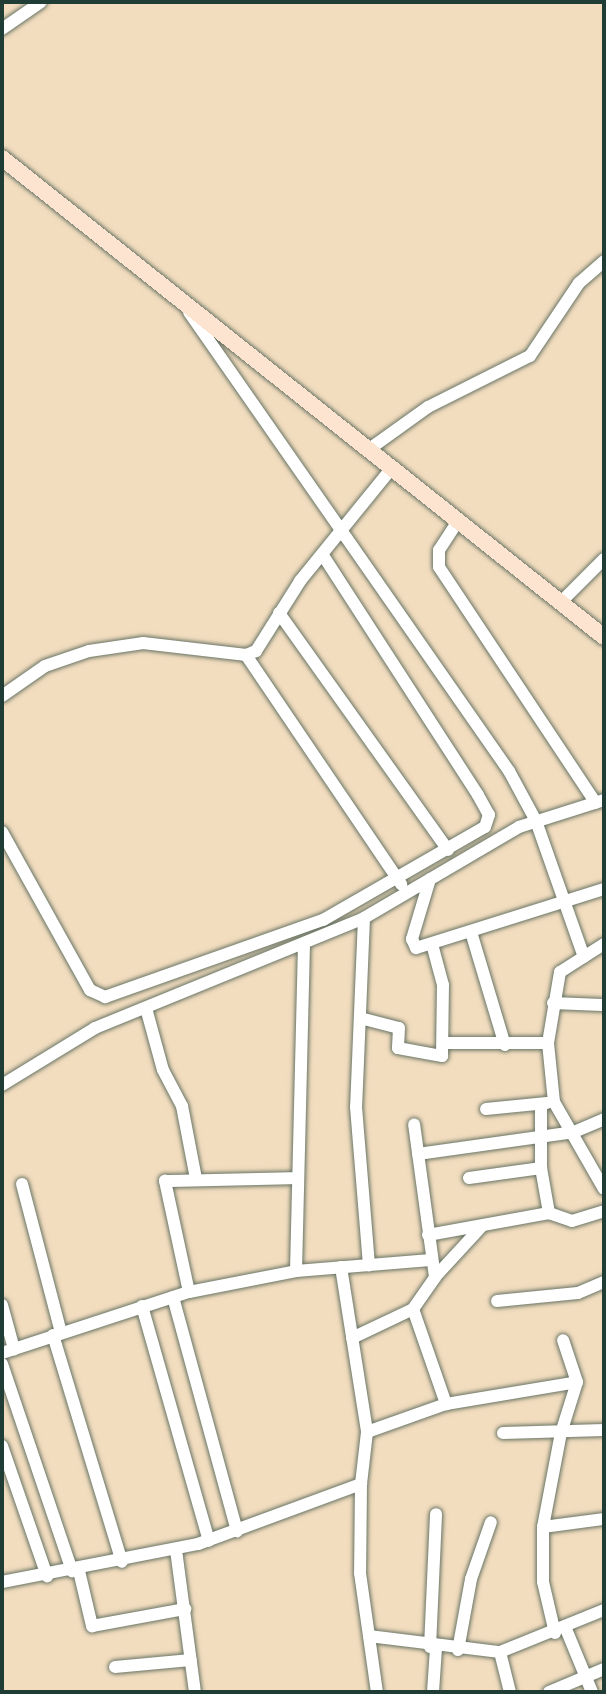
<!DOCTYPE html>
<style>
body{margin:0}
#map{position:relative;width:606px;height:1694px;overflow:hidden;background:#f3ddbf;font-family:Sriracha,sans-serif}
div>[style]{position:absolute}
.roads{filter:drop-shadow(0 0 2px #697565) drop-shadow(0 0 2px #697565)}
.street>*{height:12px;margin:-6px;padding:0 6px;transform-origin:6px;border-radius:6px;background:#fff}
.secondary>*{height:16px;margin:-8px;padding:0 8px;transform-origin:8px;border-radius:8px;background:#fde4d0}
span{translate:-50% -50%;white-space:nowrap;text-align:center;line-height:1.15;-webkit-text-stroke:6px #fcf5e5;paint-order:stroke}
.frame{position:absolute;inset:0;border:4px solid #1f3d34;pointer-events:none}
</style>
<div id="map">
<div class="roads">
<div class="street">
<i style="left:2px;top:29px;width:47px;rotate:-34.7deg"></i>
<i style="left:189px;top:312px;width:560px;rotate:55.12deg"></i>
<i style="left:509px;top:771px;width:57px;rotate:61.6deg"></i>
<i style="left:536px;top:821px;width:144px;rotate:70.6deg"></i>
<i style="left:368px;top:450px;width:74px;rotate:-35.6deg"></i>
<i style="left:428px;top:407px;width:114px;rotate:-26.6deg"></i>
<i style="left:530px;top:356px;width:88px;rotate:-56.1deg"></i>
<i style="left:579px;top:283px;width:33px;rotate:-41deg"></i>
<i style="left:458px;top:521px;width:35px;rotate:123deg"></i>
<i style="left:439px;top:550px;width:17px;rotate:90deg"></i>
<i style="left:439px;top:567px;width:283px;rotate:56.4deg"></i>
<i style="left:561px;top:602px;width:61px;rotate:-45deg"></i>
<i style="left:279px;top:613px;width:291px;rotate:54.5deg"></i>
<i style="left:246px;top:655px;width:277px;rotate:55.9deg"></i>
<i style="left:2px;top:696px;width:52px;rotate:-34.9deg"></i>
<i style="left:45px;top:666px;width:46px;rotate:-18.8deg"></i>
<i style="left:89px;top:651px;width:55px;rotate:-8.4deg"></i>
<i style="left:143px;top:643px;width:104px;rotate:6.6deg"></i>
<i style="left:246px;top:655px;width:11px;rotate:-22deg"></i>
<i style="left:256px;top:651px;width:83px;rotate:-57.8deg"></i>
<i style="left:300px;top:581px;width:144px;rotate:-50.9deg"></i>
<i style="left:2px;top:832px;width:181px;rotate:60.9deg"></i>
<i style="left:90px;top:990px;width:17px;rotate:25deg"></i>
<i style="left:105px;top:997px;width:231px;rotate:-19.5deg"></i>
<i style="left:323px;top:920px;width:187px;rotate:-29.9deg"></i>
<i style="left:485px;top:827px;width:13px;rotate:-72deg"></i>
<i style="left:489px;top:815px;width:23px;rotate:-119deg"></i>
<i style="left:478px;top:795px;width:287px;rotate:-122.9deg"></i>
<i style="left:430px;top:879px;width:63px;rotate:106.7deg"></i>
<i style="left:412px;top:939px;width:10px;rotate:66deg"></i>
<i style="left:416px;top:948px;width:197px;rotate:-17.4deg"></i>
<i style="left:364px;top:918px;width:189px;rotate:92.4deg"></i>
<i style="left:356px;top:1107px;width:159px;rotate:85.3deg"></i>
<i style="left:471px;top:932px;width:118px;rotate:73.3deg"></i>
<i style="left:604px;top:944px;width:52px;rotate:147.5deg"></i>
<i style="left:560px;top:972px;width:72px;rotate:99.6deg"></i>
<i style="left:548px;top:1043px;width:59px;rotate:84.2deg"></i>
<i style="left:554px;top:1102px;width:100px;rotate:60.1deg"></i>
<i style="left:553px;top:1003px;width:49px;rotate:2.3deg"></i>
<i style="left:146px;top:1008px;width:64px;rotate:74.7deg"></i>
<i style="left:163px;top:1070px;width:41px;rotate:62.2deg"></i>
<i style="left:182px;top:1106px;width:74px;rotate:79.1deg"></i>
<i style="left:360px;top:1018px;width:40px;rotate:14.4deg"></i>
<i style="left:399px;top:1028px;width:20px;rotate:93deg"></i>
<i style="left:398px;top:1048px;width:45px;rotate:10.3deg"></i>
<i style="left:442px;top:1056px;width:71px;rotate:-89.2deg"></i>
<i style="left:443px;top:985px;width:42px;rotate:-105deg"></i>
<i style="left:444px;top:1043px;width:104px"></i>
<i style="left:2px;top:1085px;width:109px;rotate:-31.5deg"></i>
<i style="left:95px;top:1028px;width:291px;rotate:-22.2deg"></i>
<i style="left:364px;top:918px;width:180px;rotate:-30.4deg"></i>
<i style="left:519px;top:827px;width:89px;rotate:-17.6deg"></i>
<i style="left:541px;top:1104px;width:64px;rotate:90deg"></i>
<i style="left:541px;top:1168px;width:46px;rotate:79.9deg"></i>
<i style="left:486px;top:1109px;width:61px;rotate:-5.6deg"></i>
<i style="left:418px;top:1154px;width:158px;rotate:-8deg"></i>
<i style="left:574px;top:1132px;width:33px;rotate:-23deg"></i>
<i style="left:469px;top:1178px;width:73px;rotate:-7.9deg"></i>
<i style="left:22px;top:1184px;width:154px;rotate:75.3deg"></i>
<i style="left:428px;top:1235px;width:123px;rotate:-10.3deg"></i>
<i style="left:549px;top:1213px;width:24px;rotate:19deg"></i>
<i style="left:572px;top:1221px;width:34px;rotate:-17deg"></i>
<i style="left:341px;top:1267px;width:167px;rotate:81deg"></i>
<i style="left:367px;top:1432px;width:84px;rotate:-19.5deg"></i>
<i style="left:446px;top:1404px;width:133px;rotate:-9.5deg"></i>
<i style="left:296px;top:1271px;width:326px;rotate:-88.6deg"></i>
<i style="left:435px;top:1277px;width:69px;rotate:-47.3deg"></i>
<i style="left:189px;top:1292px;width:114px;rotate:-102.2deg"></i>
<i style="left:165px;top:1181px;width:130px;rotate:-1.3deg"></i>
<i style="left:173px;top:1297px;width:243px;rotate:74.7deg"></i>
<i style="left:497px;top:1301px;width:81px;rotate:-5.6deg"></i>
<i style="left:578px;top:1293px;width:28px;rotate:-23deg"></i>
<i style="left:2px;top:1305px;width:46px;rotate:74.7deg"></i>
<i style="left:142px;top:1306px;width:244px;rotate:74.1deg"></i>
<i style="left:413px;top:1309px;width:101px;rotate:70.8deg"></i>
<i style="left:53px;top:1335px;width:237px;rotate:73.1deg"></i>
<i style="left:352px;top:1338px;width:68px;rotate:-25.4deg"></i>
<i style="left:413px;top:1309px;width:39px;rotate:-55deg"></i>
<i style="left:435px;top:1277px;width:154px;rotate:-97.8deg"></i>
<i style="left:2px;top:1353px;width:197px;rotate:-18.1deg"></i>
<i style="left:189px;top:1292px;width:109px;rotate:-11.1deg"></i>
<i style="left:296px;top:1271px;width:135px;rotate:-4.7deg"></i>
<i style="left:2px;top:1364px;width:219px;rotate:71.3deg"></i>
<i style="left:503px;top:1433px;width:101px;rotate:-1.7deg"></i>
<i style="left:2px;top:1446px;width:138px;rotate:70.9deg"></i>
<i style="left:361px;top:1484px;width:89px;rotate:90.6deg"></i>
<i style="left:360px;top:1573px;width:120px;rotate:81.9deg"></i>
<i style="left:543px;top:1527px;width:62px;rotate:-7.5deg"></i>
<i style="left:176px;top:1550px;width:143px;rotate:82.4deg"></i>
<i style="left:79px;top:1571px;width:57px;rotate:76.7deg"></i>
<i style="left:92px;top:1626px;width:95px;rotate:-10.4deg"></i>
<i style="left:2px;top:1582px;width:200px;rotate:-11deg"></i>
<i style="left:198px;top:1544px;width:174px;rotate:-20.2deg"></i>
<i style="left:361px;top:1484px;width:52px;rotate:-83.4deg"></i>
<i style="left:566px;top:1629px;width:68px;rotate:67.6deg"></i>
<i style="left:555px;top:1633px;width:52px;rotate:-103.2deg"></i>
<i style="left:543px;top:1582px;width:55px;rotate:-90deg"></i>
<i style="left:543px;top:1527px;width:96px;rotate:-79.2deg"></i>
<i style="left:561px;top:1433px;width:53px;rotate:-72.6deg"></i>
<i style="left:577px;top:1382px;width:44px;rotate:-108.4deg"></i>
<i style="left:369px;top:1636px;width:132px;rotate:7deg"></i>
<i style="left:500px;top:1652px;width:112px;rotate:-22deg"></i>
<i style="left:430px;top:1647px;width:133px;rotate:-87.4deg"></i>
<i style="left:458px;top:1650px;width:72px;rotate:-79.6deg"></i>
<i style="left:471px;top:1579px;width:60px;rotate:-70.7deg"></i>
<i style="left:500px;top:1652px;width:41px;rotate:76deg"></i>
<i style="left:115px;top:1667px;width:76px;rotate:-5.3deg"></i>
<i style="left:433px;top:1692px;width:44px;rotate:-86.1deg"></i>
<i style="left:549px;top:1692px;width:60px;rotate:-22.7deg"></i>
</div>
<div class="secondary">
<i style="left:2px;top:158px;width:769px;rotate:38.51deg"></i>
</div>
</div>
<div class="frame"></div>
</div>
